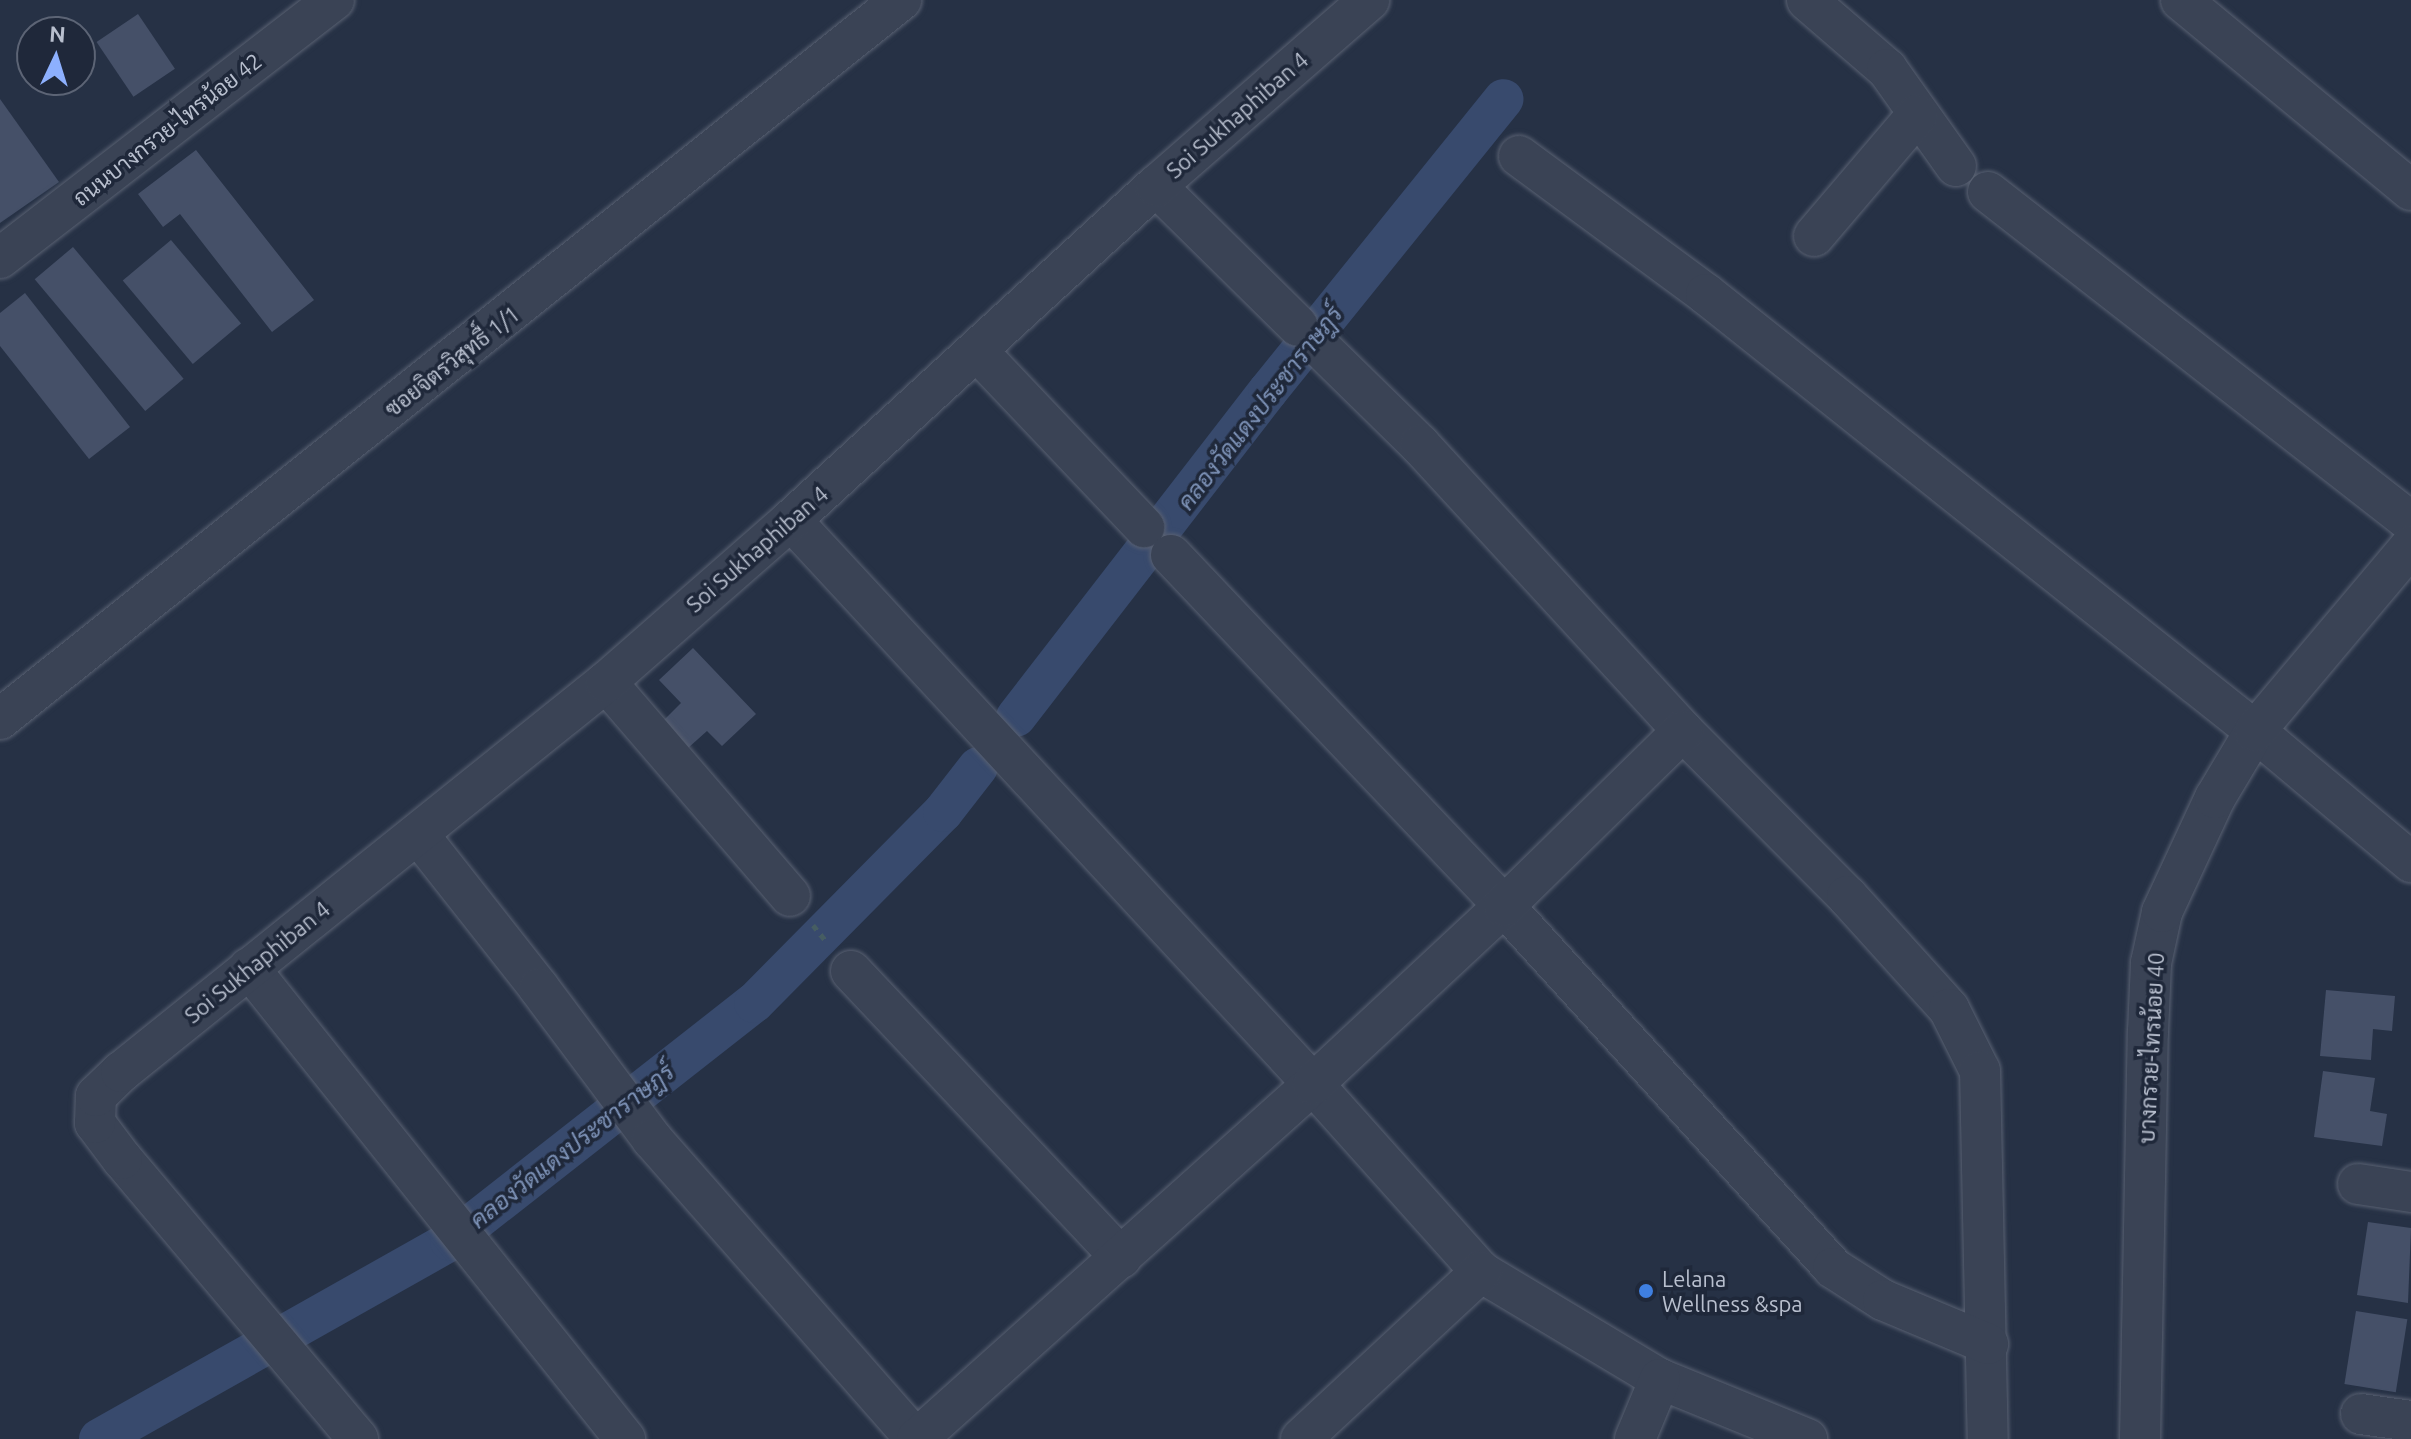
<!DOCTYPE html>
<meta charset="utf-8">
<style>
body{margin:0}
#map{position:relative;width:2411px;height:1439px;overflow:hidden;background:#263145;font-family:Ubuntu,Sarabun,sans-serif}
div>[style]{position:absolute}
.canal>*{height:40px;margin:-20px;padding:0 20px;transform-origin:20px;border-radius:20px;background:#384a6d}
.building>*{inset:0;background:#455068;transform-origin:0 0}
.path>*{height:5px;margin-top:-2.5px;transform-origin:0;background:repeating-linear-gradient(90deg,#465d62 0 6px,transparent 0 12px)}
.roads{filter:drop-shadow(0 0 2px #596172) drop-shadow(0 0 2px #596172)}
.minor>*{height:40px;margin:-20px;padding:0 20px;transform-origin:20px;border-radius:20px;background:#3a4355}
.dots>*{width:22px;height:22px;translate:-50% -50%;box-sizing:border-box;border:4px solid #1f283a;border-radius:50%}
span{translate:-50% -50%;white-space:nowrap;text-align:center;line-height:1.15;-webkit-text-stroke:7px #1f283a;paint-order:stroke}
.street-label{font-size:22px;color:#b8bfce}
.poi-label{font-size:22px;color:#b8bfce}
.left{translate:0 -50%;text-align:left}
.water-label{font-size:24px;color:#7d92b7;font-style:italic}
.north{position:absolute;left:16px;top:16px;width:80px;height:80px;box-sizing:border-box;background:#1f283a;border:2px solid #5c6475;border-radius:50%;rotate:4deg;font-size:22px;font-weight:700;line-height:32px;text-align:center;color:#b8bfce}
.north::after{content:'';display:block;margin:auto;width:28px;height:36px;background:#8db0fe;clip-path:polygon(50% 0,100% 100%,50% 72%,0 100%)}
</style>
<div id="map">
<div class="canal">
<i style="left:1016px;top:717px;width:412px;rotate:-52.3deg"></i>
<i style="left:1268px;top:391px;width:375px;rotate:-51.1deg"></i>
<i style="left:99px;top:1439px;width:403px;rotate:-29.4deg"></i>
<i style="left:450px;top:1241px;width:386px;rotate:-38.1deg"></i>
<i style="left:754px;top:1003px;width:269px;rotate:-45.3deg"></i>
<i style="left:943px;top:812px;width:57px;rotate:-52.1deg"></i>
</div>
<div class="building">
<i style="left:138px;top:14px;width:66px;height:50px;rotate:56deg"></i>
<i style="clip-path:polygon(0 99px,59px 182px,0 223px)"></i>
<i style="clip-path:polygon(196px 150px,314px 300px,272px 332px,180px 214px,163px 227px,138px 194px)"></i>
<i style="left:171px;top:240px;width:109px;height:63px;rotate:50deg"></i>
<i style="left:73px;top:247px;width:172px;height:50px;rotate:50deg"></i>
<i style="clip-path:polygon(25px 293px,130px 427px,89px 459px,0 346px,0 313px)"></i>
<i style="clip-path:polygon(693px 648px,756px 714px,722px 746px,707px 731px,688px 748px,663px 721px,681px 703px,659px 680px)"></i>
<i style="clip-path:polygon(2326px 990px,2395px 996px,2392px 1031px,2373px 1029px,2371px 1060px,2320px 1056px)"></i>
<i style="clip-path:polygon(2323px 1071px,2375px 1078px,2370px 1111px,2387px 1114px,2382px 1146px,2314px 1137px)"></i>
<i style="clip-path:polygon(2368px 1222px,2411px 1228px,2408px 1303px,2357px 1295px)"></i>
<i style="left:2356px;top:1311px;width:52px;height:74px;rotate:9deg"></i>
</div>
<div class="path">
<i style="left:813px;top:925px;width:22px;rotate:51deg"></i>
</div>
<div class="roads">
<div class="minor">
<i style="left:1807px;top:0;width:106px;rotate:40.8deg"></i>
<i style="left:1887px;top:69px;width:119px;rotate:54.6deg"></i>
<i style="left:2181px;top:0;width:298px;rotate:39.6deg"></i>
<i style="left:1519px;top:156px;width:232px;rotate:36.4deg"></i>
<i style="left:1706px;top:294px;width:702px;rotate:38.52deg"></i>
<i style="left:2255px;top:731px;width:204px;rotate:40deg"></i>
<i style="left:1156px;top:186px;width:199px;rotate:44.6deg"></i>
<i style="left:1988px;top:192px;width:536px;rotate:37.96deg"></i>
<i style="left:1814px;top:236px;width:159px;rotate:-49.6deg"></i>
<i style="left:0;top:258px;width:422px;rotate:-37.7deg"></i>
<i style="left:1323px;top:350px;width:136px;rotate:44.4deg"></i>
<i style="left:1420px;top:445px;width:389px;rotate:47.4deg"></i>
<i style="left:1683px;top:731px;width:233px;rotate:45.2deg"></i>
<i style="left:1847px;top:896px;width:152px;rotate:47.9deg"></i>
<i style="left:1949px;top:1009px;width:69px;rotate:63.4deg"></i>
<i style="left:1980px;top:1071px;width:368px;rotate:88.8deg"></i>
<i style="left:977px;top:351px;width:243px;rotate:46.5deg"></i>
<i style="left:791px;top:520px;width:768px;rotate:47.21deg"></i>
<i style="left:1313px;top:1084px;width:252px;rotate:48.2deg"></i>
<i style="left:1481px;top:1272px;width:209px;rotate:30.9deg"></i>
<i style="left:1660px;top:1379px;width:159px;rotate:22.2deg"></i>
<i style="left:1171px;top:555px;width:484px;rotate:46.5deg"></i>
<i style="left:1504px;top:906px;width:489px;rotate:47.7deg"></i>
<i style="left:1833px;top:1268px;width:59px;rotate:32.6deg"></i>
<i style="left:1883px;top:1300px;width:114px;rotate:22.7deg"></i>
<i style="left:606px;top:682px;width:282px;rotate:49.3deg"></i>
<i style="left:0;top:719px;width:1153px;rotate:-38.59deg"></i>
<i style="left:418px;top:834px;width:196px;rotate:51.8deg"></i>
<i style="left:539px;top:988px;width:189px;rotate:53.2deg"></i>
<i style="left:652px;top:1139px;width:400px;rotate:48.7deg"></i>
<i style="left:249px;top:968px;width:603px;rotate:51.4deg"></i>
<i style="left:851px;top:971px;width:394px;rotate:46.7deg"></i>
<i style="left:2358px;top:1184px;width:54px;rotate:8.6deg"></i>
<i style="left:2361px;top:1414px;width:50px;rotate:8deg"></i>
<i style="left:358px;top:1439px;width:366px;rotate:-130.1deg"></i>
<i style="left:122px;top:1159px;width:45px;rotate:-126.9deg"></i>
<i style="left:95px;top:1123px;width:27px;rotate:-88deg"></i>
<i style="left:96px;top:1096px;width:35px;rotate:-44deg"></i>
<i style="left:121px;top:1072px;width:622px;rotate:-38.8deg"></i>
<i style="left:606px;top:682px;width:246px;rotate:-41.2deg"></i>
<i style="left:791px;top:520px;width:495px;rotate:-42.5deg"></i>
<i style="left:1156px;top:186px;width:283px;rotate:-41.1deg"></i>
<i style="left:917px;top:1439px;width:532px;rotate:-41.88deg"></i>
<i style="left:1313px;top:1084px;width:261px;rotate:-43deg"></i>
<i style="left:1504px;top:906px;width:250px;rotate:-44.4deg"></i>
<i style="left:1301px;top:1439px;width:246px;rotate:-42.9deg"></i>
<i style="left:1635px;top:1439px;width:65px;rotate:-67.4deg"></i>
<i style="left:2140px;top:1439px;width:407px;rotate:-88.9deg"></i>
<i style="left:2148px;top:1032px;width:69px;rotate:-87.5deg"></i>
<i style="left:2151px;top:963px;width:52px;rotate:-77.8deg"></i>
<i style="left:2162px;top:912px;width:126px;rotate:-65.1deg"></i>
<i style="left:2215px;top:798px;width:78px;rotate:-59.2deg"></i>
<i style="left:2255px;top:731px;width:242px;rotate:-49.9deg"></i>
</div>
</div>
<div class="dots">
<i style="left:1646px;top:1291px;background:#3f7fe0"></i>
</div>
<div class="street-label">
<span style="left:1237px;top:115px;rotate:-41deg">Soi Sukhaphiban 4</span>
<span style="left:167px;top:129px;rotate:-38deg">ถนนบางกรวย-ไทรน้อย 42</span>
<span style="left:452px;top:361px;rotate:-38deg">ซอยจิตรวิสุทธื์ 1/1</span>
<span style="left:757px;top:549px;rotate:-41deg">Soi Sukhaphiban 4</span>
<span style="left:257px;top:962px;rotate:-39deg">Soi Sukhaphiban 4</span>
<span style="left:2151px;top:1048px;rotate:-87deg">บางกรวย-ไทรน้อย 40</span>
</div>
<div class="poi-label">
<span class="left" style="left:1662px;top:1291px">Lelana<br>Wellness &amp;spa</span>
</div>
<div class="water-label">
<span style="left:1260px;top:408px;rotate:-52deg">คลองวัดแดงประชาราษฎร์</span>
<span style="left:572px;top:1146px;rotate:-38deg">คลองวัดแดงประชาราษฎร์</span>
</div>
<div class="north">N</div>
</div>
